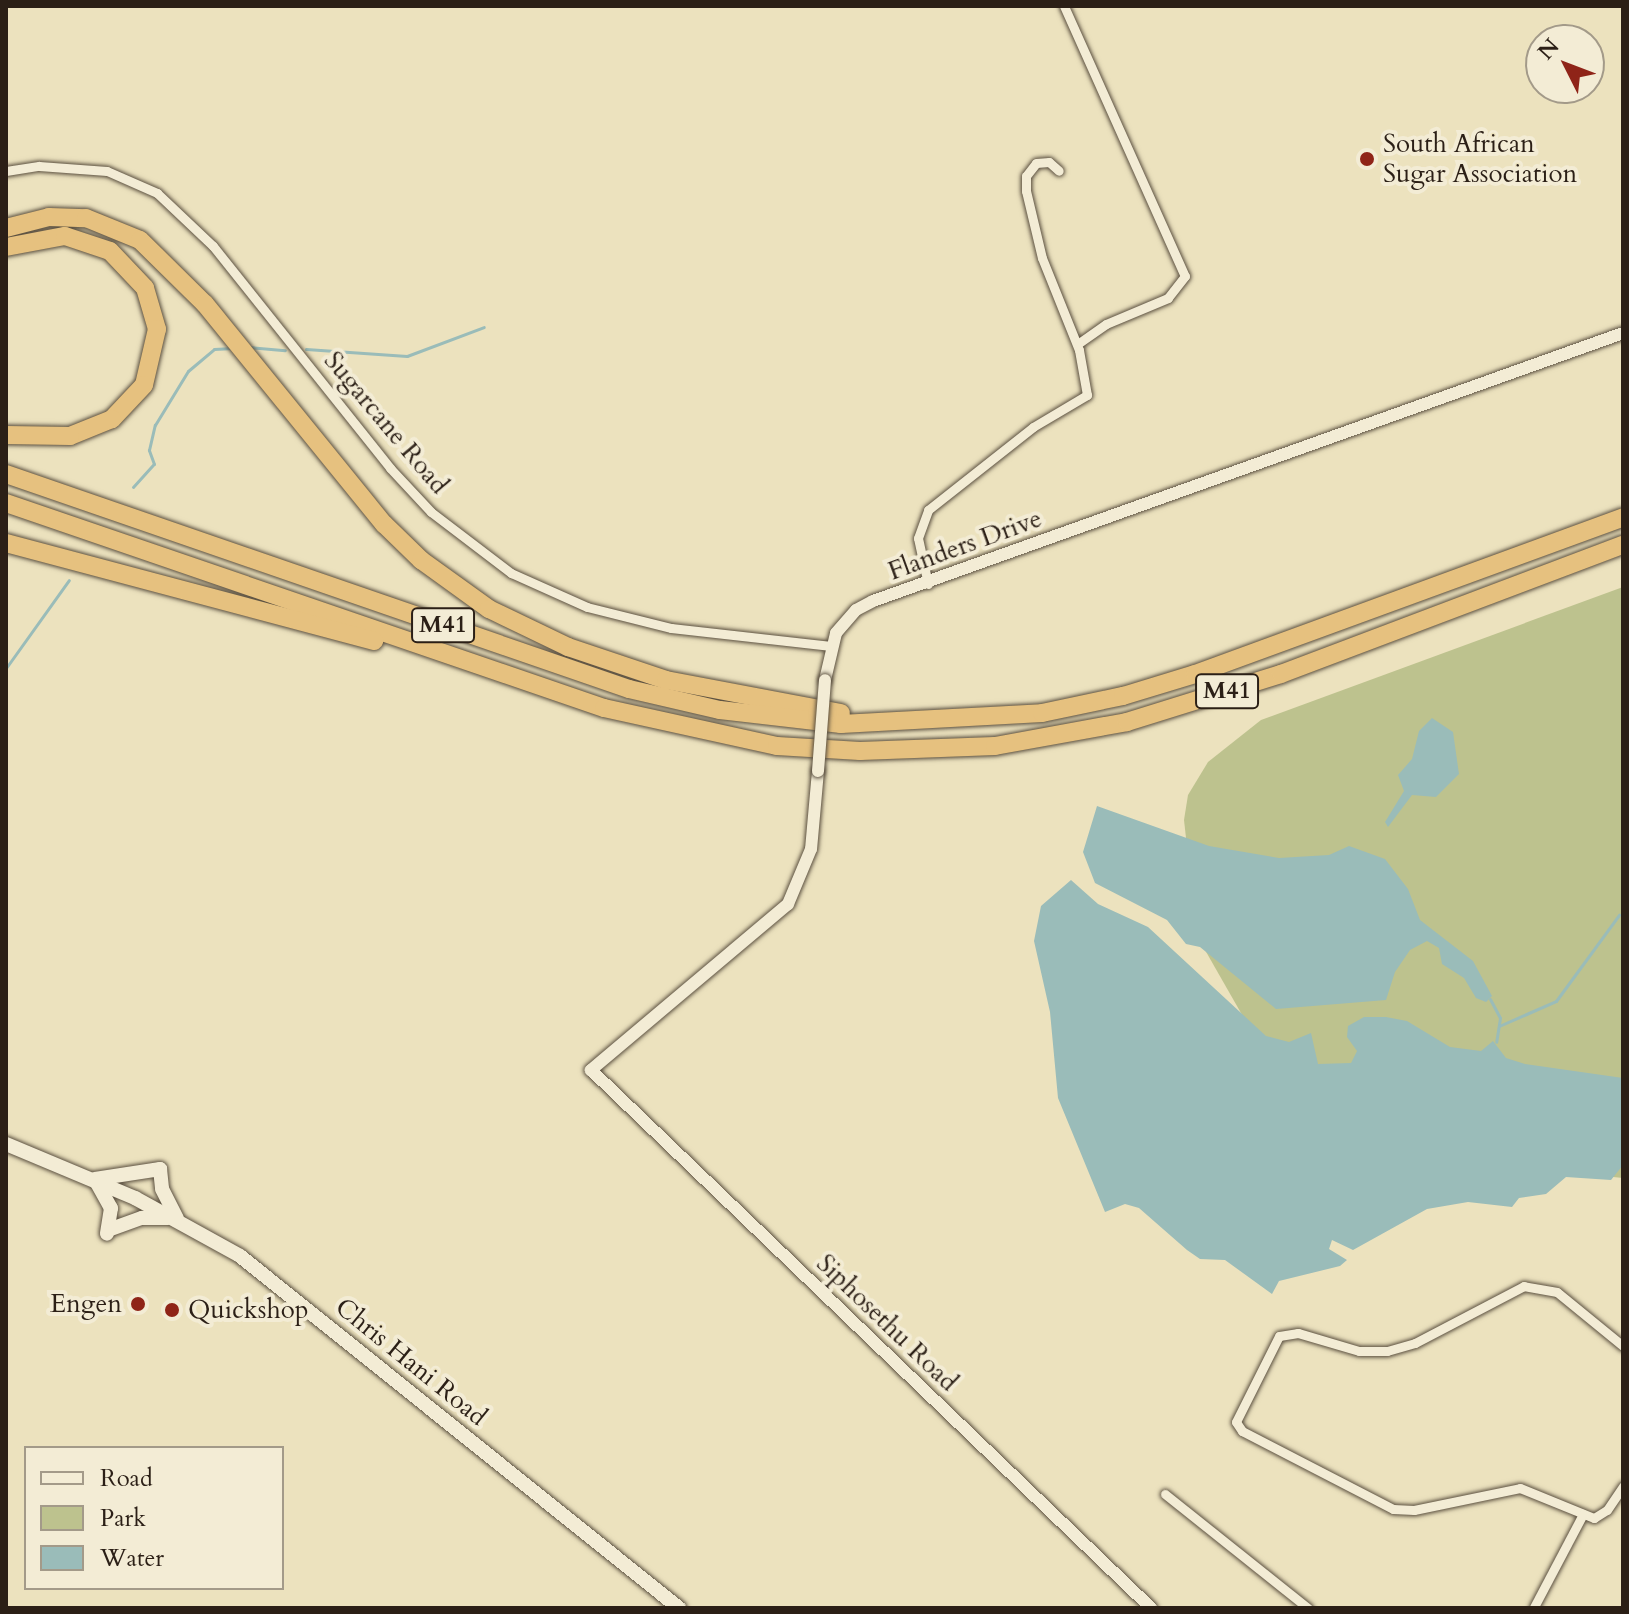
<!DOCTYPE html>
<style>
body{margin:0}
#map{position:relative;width:1629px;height:1614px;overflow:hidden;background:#ece2be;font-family:Cardo,serif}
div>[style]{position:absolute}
.green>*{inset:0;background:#bdc28e}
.water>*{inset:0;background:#9abcb9}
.stream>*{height:3px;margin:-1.5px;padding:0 1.5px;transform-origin:1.5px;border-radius:1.5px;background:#9abcb9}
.roads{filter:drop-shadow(0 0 2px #5b5040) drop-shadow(0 0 2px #5b5040)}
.minor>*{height:9px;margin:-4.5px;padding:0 4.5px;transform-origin:4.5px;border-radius:4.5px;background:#f3ecd5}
.tertiary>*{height:12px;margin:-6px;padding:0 6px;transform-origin:6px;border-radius:6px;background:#f3ecd5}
.secondary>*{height:14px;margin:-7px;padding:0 7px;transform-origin:7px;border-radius:7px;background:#f3ecd5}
.motorway>*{height:18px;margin:-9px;padding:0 9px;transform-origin:9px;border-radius:9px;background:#e6c17f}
.bridges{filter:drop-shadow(0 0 2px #5b5040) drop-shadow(0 0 2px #5b5040)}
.tertiary-bridge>*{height:12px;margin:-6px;padding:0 6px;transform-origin:6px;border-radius:6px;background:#f3ecd5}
.dots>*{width:22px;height:22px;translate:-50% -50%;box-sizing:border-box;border:4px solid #f3ecd5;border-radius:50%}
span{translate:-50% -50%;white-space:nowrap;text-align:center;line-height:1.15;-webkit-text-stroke:8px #f3ecd5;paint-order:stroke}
.shield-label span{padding:2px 6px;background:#f3ecd5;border:2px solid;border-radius:6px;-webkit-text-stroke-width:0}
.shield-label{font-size:24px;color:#2b1f16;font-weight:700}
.poi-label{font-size:26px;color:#2b1f16}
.left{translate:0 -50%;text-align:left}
.right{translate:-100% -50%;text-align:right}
.street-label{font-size:26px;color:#2b1f16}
.frame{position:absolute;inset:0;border:8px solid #2b1f16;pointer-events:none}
.legend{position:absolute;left:24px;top:1446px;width:260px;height:144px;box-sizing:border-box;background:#f3ecd5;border:2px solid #a39a89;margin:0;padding:10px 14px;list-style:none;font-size:24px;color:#2b1f16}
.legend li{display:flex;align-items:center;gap:16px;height:40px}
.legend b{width:40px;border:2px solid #a39a89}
.north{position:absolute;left:1525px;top:24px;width:80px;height:80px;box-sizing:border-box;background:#f3ecd5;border:2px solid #a39a89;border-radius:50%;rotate:312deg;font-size:22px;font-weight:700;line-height:32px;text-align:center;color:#2b1f16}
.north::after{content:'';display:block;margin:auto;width:28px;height:36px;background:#8f2418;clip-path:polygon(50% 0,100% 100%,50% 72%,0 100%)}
</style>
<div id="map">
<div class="green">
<i style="clip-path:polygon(1623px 587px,1623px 1178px,1503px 1166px,1269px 1062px,1197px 936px,1184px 820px,1188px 795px,1208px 762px,1261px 720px)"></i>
</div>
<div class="water">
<i style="clip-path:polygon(1432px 718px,1453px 732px,1459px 774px,1436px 797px,1412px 795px,1388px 827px,1385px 822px,1404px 791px,1398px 775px,1412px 759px,1419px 731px)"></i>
<i style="clip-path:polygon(1097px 806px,1209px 846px,1279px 858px,1329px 855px,1349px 846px,1385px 859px,1408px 889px,1420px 920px,1473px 961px,1492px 996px,1486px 1002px,1476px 998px,1464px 978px,1442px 964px,1439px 948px,1427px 941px,1410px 950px,1395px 972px,1386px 1000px,1276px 1009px,1200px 947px,1186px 944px,1167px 920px,1095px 883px,1083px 852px)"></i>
<i style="clip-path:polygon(1071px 880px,1098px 904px,1148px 927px,1266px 1036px,1289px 1042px,1311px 1033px,1318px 1064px,1351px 1063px,1357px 1051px,1347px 1037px,1348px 1026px,1364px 1017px,1386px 1017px,1407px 1021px,1450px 1047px,1481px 1051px,1493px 1041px,1506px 1058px,1525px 1064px,1623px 1078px,1623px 1165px,1611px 1180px,1566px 1177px,1546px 1194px,1519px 1198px,1512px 1207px,1468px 1202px,1427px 1209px,1353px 1250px,1332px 1240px,1329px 1249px,1347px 1260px,1340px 1266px,1279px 1281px,1272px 1294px,1225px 1260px,1200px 1259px,1187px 1250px,1139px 1208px,1125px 1204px,1105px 1212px,1058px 1098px,1050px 1012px,1034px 941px,1041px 906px)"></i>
</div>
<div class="stream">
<i style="left:249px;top:347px;width:36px;rotate:5deg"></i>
<i style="left:306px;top:349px;width:101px;rotate:4deg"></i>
<i style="left:407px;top:356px;width:82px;rotate:-20.6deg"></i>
<i style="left:133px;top:487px;width:31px;rotate:-48deg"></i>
<i style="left:154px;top:464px;width:15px;rotate:-110deg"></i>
<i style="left:149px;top:450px;width:26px;rotate:-77deg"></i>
<i style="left:155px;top:425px;width:63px;rotate:-58.6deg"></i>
<i style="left:188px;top:371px;width:34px;rotate:-40deg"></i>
<i style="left:214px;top:349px;width:19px;rotate:-3deg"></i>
<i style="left:6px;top:668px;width:108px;rotate:-54.4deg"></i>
<i style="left:1490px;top:999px;width:21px;rotate:62deg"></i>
<i style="left:1500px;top:1018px;width:24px;rotate:99deg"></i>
<i style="left:1499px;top:1026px;width:62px;rotate:-23.7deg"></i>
<i style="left:1556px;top:1001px;width:107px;rotate:-53.8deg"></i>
</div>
<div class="roads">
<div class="minor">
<i style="left:1064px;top:6px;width:296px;rotate:65.9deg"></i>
<i style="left:1185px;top:276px;width:28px;rotate:128deg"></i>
<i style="left:1168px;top:298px;width:67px;rotate:157.2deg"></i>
<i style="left:1106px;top:324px;width:35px;rotate:145deg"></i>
<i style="left:6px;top:171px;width:33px;rotate:-9deg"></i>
<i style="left:39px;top:166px;width:68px;rotate:4.2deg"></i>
<i style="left:107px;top:171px;width:55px;rotate:23.7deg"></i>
<i style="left:157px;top:193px;width:77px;rotate:43.4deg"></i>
<i style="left:213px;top:246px;width:284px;rotate:51.4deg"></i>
<i style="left:390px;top:468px;width:60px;rotate:47deg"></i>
<i style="left:431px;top:512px;width:101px;rotate:37.3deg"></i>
<i style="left:511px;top:573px;width:83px;rotate:24.1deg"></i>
<i style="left:587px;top:607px;width:87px;rotate:14deg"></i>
<i style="left:671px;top:628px;width:161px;rotate:6.4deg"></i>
<i style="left:928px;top:584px;width:47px;rotate:-102.3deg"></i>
<i style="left:918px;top:538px;width:30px;rotate:-70deg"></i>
<i style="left:928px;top:510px;width:134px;rotate:-38.3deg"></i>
<i style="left:1033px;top:427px;width:63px;rotate:-30.7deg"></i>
<i style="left:1087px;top:395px;width:46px;rotate:-100.1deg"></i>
<i style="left:1079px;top:350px;width:99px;rotate:-111.9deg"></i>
<i style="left:1042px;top:258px;width:69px;rotate:-103.4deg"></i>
<i style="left:1026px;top:191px;width:15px;rotate:-90deg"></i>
<i style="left:1026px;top:176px;width:16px;rotate:-52deg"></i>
<i style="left:1036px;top:163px;width:13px;rotate:-4deg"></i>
<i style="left:1049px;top:162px;width:13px;rotate:42deg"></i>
<i style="left:1623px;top:1346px;width:85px;rotate:-140.7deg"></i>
<i style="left:1557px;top:1292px;width:34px;rotate:-170deg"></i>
<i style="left:1524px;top:1286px;width:123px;rotate:152.4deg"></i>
<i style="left:1415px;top:1343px;width:29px;rotate:164deg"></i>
<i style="left:1387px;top:1351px;width:28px;rotate:180deg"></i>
<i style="left:1359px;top:1351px;width:64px;rotate:-163.6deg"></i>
<i style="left:1298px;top:1333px;width:19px;rotate:171deg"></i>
<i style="left:1279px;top:1336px;width:96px;rotate:116.6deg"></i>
<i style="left:1236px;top:1422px;width:11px;rotate:56deg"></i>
<i style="left:1242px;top:1431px;width:170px;rotate:27.3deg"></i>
<i style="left:1393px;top:1509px;width:21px;rotate:3deg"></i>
<i style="left:1414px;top:1510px;width:108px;rotate:-11.7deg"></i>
<i style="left:1520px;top:1488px;width:80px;rotate:22.1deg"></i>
<i style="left:1594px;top:1518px;width:15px;rotate:-32deg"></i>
<i style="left:1607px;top:1510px;width:29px;rotate:-56deg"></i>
<i style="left:1165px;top:1494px;width:183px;rotate:38.6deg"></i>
<i style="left:1534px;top:1607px;width:105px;rotate:-62.2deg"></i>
</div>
<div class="tertiary">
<i style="left:825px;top:680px;width:48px;rotate:-76.8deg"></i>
<i style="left:836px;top:633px;width:30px;rotate:-49deg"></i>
<i style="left:856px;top:610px;width:19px;rotate:-28deg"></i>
<i style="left:873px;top:601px;width:796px;rotate:-19.66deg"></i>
<i style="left:818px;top:771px;width:78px;rotate:95.1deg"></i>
<i style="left:811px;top:849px;width:60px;rotate:112.7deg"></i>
<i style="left:788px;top:904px;width:258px;rotate:139.9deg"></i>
<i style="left:591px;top:1070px;width:777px;rotate:43.85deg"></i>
</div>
<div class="secondary">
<i style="left:6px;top:1144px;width:140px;rotate:22.7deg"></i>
<i style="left:135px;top:1198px;width:120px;rotate:28.9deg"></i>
<i style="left:240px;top:1256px;width:563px;rotate:38.72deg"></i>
<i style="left:95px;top:1179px;width:66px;rotate:-8.7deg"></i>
<i style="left:160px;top:1169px;width:20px;rotate:84deg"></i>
<i style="left:162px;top:1189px;width:33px;rotate:63deg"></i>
<i style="left:97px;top:1183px;width:29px;rotate:61deg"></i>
<i style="left:111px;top:1208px;width:26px;rotate:99deg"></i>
<i style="left:111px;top:1229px;width:33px;rotate:-20deg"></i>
<i style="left:142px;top:1218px;width:26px"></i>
</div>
<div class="motorway">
<i style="left:6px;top:228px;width:44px;rotate:-14.3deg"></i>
<i style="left:49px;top:217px;width:37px;rotate:2deg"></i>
<i style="left:86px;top:218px;width:58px;rotate:22.2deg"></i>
<i style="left:140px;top:240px;width:91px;rotate:44.6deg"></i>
<i style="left:205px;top:304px;width:284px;rotate:50.9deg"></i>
<i style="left:384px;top:524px;width:52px;rotate:44.2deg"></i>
<i style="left:421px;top:560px;width:84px;rotate:35.8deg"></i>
<i style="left:489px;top:609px;width:88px;rotate:25.7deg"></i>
<i style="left:568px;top:647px;width:103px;rotate:18.6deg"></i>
<i style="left:666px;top:680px;width:178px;rotate:10.7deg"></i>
<i style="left:6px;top:247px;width:60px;rotate:-10.6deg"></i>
<i style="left:65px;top:236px;width:47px;rotate:18.4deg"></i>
<i style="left:110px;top:251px;width:51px;rotate:46.6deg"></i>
<i style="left:145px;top:288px;width:43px;rotate:73.7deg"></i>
<i style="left:157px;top:329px;width:57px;rotate:103.1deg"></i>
<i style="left:144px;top:385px;width:47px;rotate:133.3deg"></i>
<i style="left:112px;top:419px;width:45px;rotate:158deg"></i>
<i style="left:70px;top:436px;width:64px;rotate:-179.1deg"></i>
<i style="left:6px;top:474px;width:659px;rotate:19.04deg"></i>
<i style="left:629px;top:689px;width:93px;rotate:13deg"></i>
<i style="left:720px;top:710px;width:122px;rotate:6.6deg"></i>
<i style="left:841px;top:724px;width:201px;rotate:-3.1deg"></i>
<i style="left:1042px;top:713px;width:83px;rotate:-11.9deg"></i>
<i style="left:1123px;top:696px;width:75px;rotate:-17deg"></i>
<i style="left:1195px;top:674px;width:456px;rotate:-20.1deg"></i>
<i style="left:6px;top:503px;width:632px;rotate:18.92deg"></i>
<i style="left:604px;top:708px;width:177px;rotate:12.4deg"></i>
<i style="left:777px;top:746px;width:83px;rotate:3.4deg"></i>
<i style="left:860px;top:751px;width:135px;rotate:-2.1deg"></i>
<i style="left:995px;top:746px;width:134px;rotate:-10.3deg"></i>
<i style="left:1127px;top:722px;width:161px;rotate:-17.3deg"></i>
<i style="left:1281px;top:674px;width:366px;rotate:-20.7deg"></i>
<i style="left:6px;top:543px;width:381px;rotate:14.9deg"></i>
</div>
</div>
<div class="bridges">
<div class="tertiary-bridge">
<i style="left:818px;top:771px;width:91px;rotate:-85.6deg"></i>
</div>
</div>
<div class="dots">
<i style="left:1367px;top:159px;background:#8f2418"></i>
<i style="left:138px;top:1304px;background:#8f2418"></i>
<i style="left:172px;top:1310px;background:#8f2418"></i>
</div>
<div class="shield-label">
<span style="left:443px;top:625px">M41</span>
<span style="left:1227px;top:691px">M41</span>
</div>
<div class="poi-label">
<span class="left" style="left:1383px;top:159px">South African<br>Sugar Association</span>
<span class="right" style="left:122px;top:1304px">Engen</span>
<span class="left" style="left:188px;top:1310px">Quickshop</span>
</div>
<div class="street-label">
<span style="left:386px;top:423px;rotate:50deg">Sugarcane Road</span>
<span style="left:965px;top:545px;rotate:-20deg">Flanders Drive</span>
<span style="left:887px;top:1323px;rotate:44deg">Siphosethu Road</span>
<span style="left:411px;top:1362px;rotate:39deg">Chris Hani Road</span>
</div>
<div class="frame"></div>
<ul class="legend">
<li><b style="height:10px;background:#f3ecd5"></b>Road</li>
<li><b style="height:22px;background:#bdc28e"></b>Park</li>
<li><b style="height:22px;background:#9abcb9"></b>Water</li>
</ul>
<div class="north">N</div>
</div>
